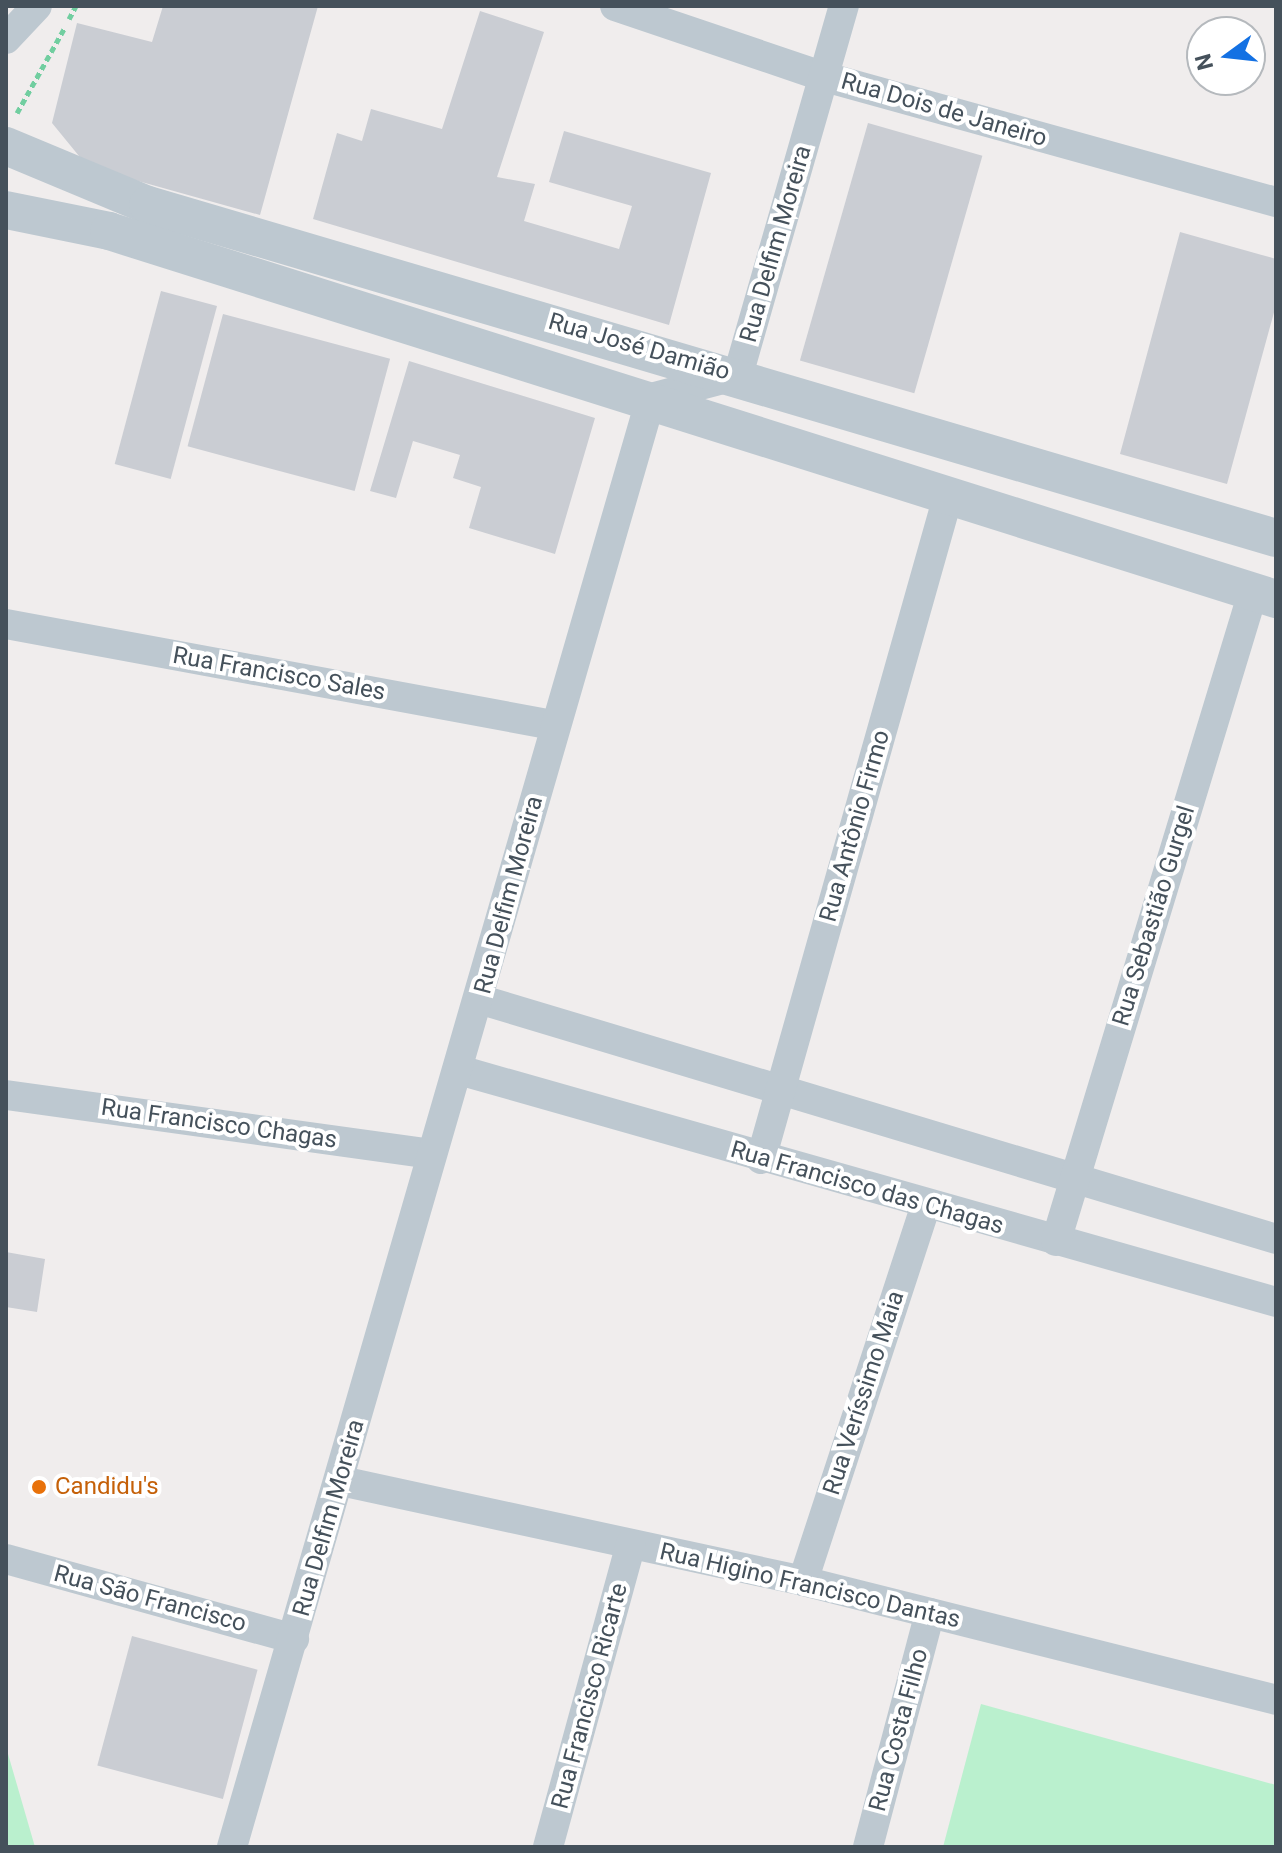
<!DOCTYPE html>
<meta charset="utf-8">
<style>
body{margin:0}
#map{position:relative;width:1282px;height:1853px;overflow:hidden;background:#f0eded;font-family:Roboto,sans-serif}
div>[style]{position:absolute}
.green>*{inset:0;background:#baf0ce}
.building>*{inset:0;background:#cacdd3;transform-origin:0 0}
.path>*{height:5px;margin-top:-2.5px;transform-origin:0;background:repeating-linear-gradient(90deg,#71cea0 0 6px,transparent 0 10px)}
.minor>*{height:30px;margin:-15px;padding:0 15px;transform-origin:15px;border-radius:15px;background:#bdc8d0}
.tertiary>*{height:38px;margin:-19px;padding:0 19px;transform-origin:19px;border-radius:19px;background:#bdc8d0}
.dots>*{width:22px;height:22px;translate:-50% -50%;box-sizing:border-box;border:4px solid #fff;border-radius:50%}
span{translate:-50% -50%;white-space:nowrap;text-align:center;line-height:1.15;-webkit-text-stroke:8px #fff;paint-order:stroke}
.street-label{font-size:24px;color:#45515b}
.food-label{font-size:24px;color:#c56008}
.left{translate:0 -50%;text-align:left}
.frame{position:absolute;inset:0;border:8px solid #45515b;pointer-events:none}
.north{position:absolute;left:1186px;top:16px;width:80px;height:80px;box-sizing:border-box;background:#fff;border:2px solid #b5b9bd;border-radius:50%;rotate:255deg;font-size:22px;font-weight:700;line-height:32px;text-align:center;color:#45515b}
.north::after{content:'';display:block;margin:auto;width:28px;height:36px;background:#1471e3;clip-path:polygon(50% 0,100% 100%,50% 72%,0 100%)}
</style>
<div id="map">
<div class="green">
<i style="clip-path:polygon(981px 1704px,1276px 1785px,1276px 1847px,943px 1847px)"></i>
<i style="clip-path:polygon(6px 1747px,35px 1847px,6px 1847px)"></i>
</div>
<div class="building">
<i style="clip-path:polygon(163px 6px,318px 6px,260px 215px,88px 167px,52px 123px,77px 23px,152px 42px)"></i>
<i style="clip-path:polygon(480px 11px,544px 32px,497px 177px,535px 184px,524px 221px,619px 249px,632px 206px,549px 182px,564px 131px,711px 173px,669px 325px,313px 219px,337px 133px,362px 141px,371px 109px,442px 129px)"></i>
<i style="left:868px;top:123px;width:119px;height:247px;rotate:16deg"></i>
<i style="clip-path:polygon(1180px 232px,1276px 259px,1276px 305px,1227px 484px,1120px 454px)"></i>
<i style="left:161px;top:291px;width:58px;height:179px;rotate:15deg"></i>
<i style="left:223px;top:314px;width:173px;height:137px;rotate:15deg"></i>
<i style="clip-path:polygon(409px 361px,595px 418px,555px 554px,469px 528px,481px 487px,453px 478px,460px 455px,413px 441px,396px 498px,370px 491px)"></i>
<i style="clip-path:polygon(6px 1252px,45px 1259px,37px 1312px,6px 1307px)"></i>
<i style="left:132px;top:1636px;width:130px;height:134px;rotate:15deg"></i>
</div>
<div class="path">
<i style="left:69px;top:19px;width:15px;rotate:-62deg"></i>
<i style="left:17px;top:113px;width:98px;rotate:-60.8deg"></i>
</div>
<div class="minor">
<i style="left:615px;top:6px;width:222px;rotate:18.7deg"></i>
<i style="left:825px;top:77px;width:468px;rotate:15.5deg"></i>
<i style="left:6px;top:39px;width:45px;rotate:-46.8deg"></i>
<i style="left:6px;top:624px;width:556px;rotate:10.46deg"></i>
<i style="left:482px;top:1000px;width:829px;rotate:16.75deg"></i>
<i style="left:459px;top:1070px;width:849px;rotate:15.85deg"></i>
<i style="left:6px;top:1095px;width:429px;rotate:7.9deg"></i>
<i style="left:761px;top:1159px;width:692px;rotate:-74.24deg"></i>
<i style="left:1056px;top:1241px;width:678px;rotate:-73.11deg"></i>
<i style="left:341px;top:1481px;width:473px;rotate:12.2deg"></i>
<i style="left:803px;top:1581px;width:488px;rotate:14.1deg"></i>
<i style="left:6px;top:1559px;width:299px;rotate:15.5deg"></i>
<i style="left:803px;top:1581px;width:396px;rotate:-71.9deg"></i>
<i style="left:232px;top:1847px;width:1508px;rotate:-73.87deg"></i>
<i style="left:651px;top:398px;width:90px;rotate:-14.8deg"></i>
<i style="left:738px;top:375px;width:384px;rotate:-74deg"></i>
<i style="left:548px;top:1847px;width:314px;rotate:-74.7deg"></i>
<i style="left:868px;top:1847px;width:242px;rotate:-75.2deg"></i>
</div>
<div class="tertiary">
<i style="left:6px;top:146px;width:154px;rotate:22.6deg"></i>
<i style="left:148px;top:205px;width:1176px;rotate:16.45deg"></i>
<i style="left:6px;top:210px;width:105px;rotate:11.5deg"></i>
<i style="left:109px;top:231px;width:1224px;rotate:17.5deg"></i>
</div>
<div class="dots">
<i style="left:39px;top:1487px;background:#e8710a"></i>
</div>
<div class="street-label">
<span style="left:944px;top:110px;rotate:16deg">Rua Dois de Janeiro</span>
<span style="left:776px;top:244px;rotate:-74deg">Rua Delfim Moreira</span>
<span style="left:639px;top:347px;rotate:16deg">Rua José Damião</span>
<span style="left:279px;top:674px;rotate:10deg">Rua Francisco Sales</span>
<span style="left:855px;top:826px;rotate:-74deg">Rua Antônio Firmo</span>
<span style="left:509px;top:895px;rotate:-75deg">Rua Delfim Moreira</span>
<span style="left:1154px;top:916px;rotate:-73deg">Rua Sebastião Gurgel</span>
<span style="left:219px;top:1124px;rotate:8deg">Rua Francisco Chagas</span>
<span style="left:867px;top:1188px;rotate:16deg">Rua Francisco das Chagas</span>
<span style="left:864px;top:1393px;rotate:-72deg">Rua Veríssimo Maia</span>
<span style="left:329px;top:1518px;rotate:-74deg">Rua Delfim Moreira</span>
<span style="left:810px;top:1586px;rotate:13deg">Rua Higino Francisco Dantas</span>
<span style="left:150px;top:1599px;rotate:15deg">Rua São Francisco</span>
<span style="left:590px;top:1696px;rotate:-75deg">Rua Francisco Ricarte</span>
<span style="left:899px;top:1730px;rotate:-75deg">Rua Costa Filho</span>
</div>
<div class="food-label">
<span class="left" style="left:55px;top:1487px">Candidu's</span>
</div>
<div class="frame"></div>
<div class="north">N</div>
</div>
